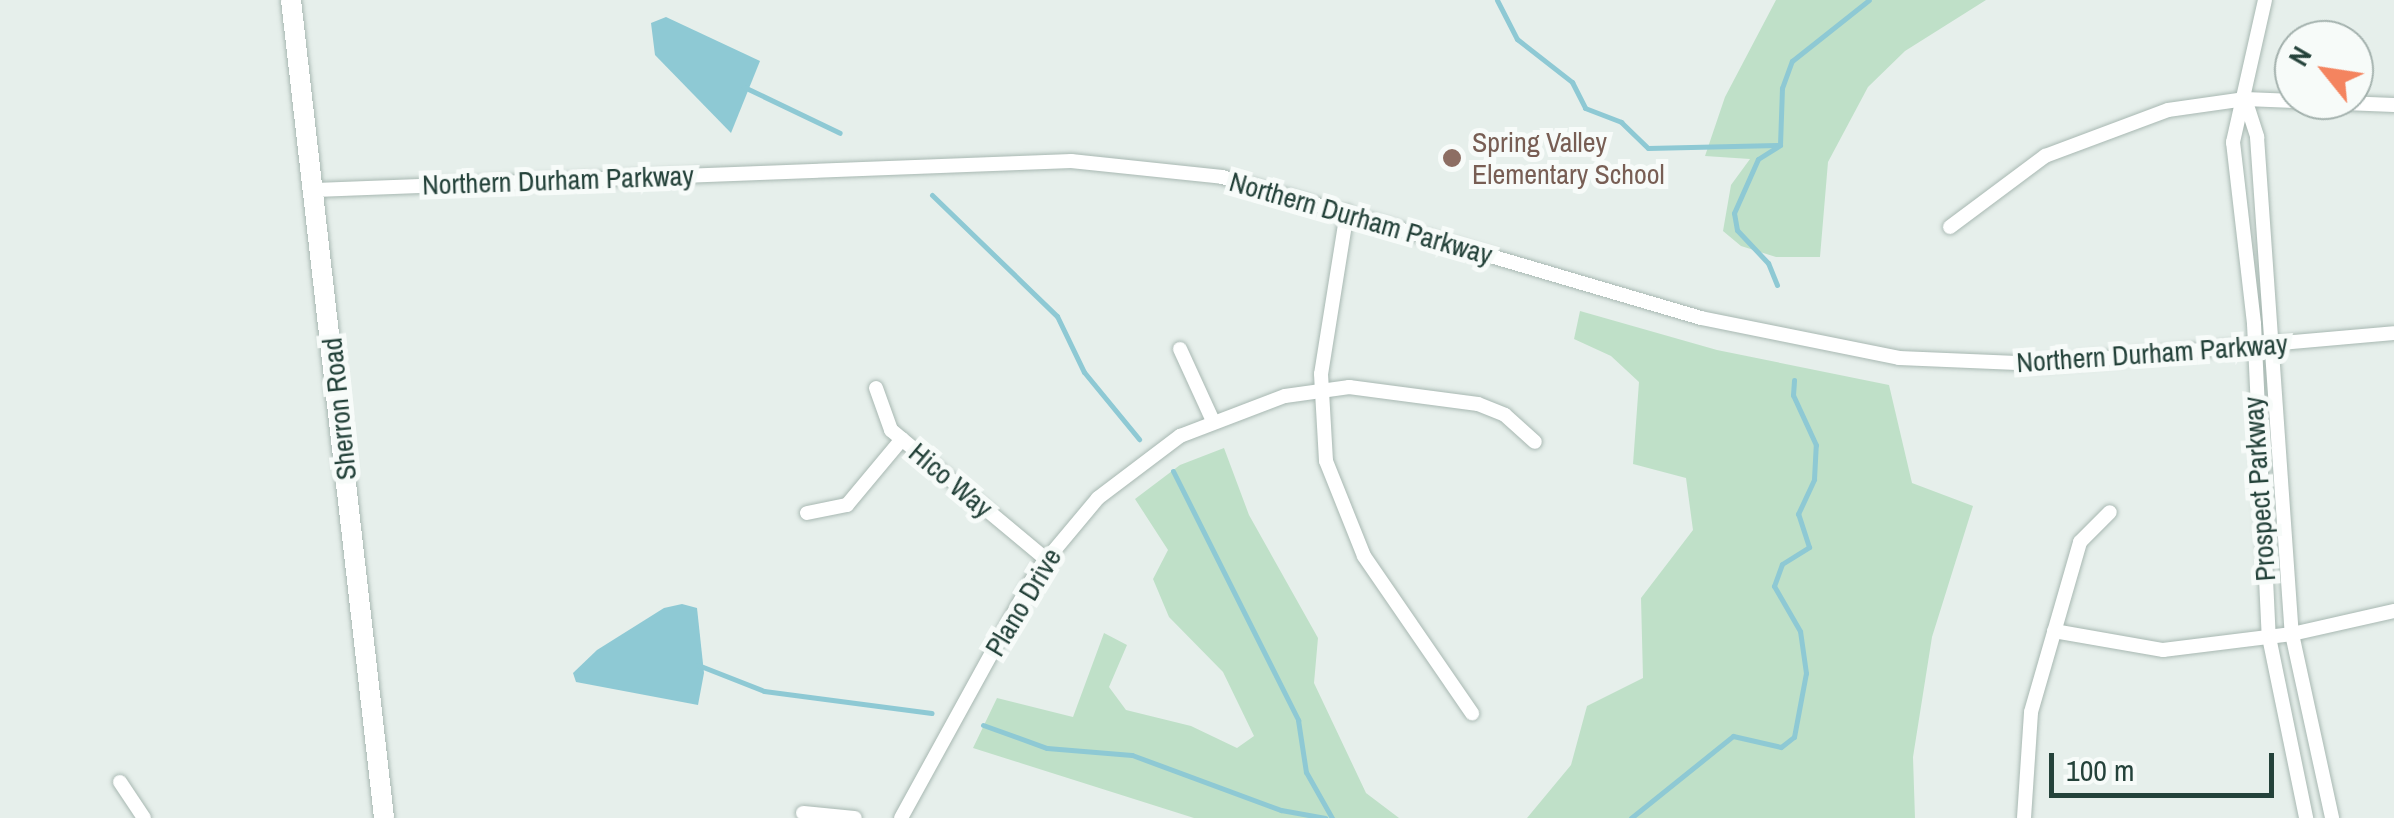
<!DOCTYPE html>
<style>
body{margin:0}
#map{position:relative;width:2394px;height:818px;overflow:hidden;background:#e6efeb;font-family:"Archivo Narrow",sans-serif}
div>[style]{position:absolute}
.green>*{inset:0;background:#bfe0c8}
.water>*{inset:0;background:#8ec9d4}
.stream>*{height:5px;margin:-2.5px;padding:0 2.5px;transform-origin:2.5px;border-radius:2.5px;background:#8ec9d4}
.roads{filter:drop-shadow(0 0 2px #a8b8b2) drop-shadow(0 0 2px #a8b8b2)}
.street>*{height:14px;margin:-7px;padding:0 7px;transform-origin:7px;border-radius:7px;background:#fff}
.secondary>*{height:20px;margin:-10px;padding:0 10px;transform-origin:10px;border-radius:10px;background:#fff}
.dots>*{width:28px;height:28px;translate:-50% -50%;box-sizing:border-box;border:5px solid #f7fbf9;border-radius:50%}
span{translate:-50% -50%;white-space:nowrap;text-align:center;line-height:1.15;-webkit-text-stroke:10px #f7fbf9;paint-order:stroke}
.education-label{font-size:28px;color:#785e54}
.left{translate:0 -50%;text-align:left}
.street-label{font-size:28px;color:#24423a}
.north{position:absolute;left:2274px;top:20px;width:100px;height:100px;box-sizing:border-box;background:#f7fbf9;border:2px solid #a3b1ad;border-radius:50%;rotate:300deg;font-size:28px;font-weight:700;line-height:40px;text-align:center;color:#24423a}
.north::after{content:'';display:block;margin:auto;width:35px;height:45px;background:#f4845f;clip-path:polygon(50% 0,100% 100%,50% 72%,0 100%)}
.scale{position:absolute;left:2049px;top:753px;width:225px;height:45px;box-sizing:border-box;border:5px solid #24423a;border-top:0;padding-left:12px;font-size:30px;line-height:35px;white-space:nowrap;color:#24423a;-webkit-text-stroke:8px #f7fbf9;paint-order:stroke}
</style>
<div id="map">
<div class="green">
<i style="clip-path:polygon(1776px 0,1986px 0,1905px 51px,1868px 87px,1828px 162px,1820px 257px,1776px 257px,1741px 246px,1723px 231px,1731px 185px,1750px 159px,1705px 156px,1725px 97px)"></i>
<i style="clip-path:polygon(1580px 311px,1717px 350px,1889px 385px,1912px 483px,1973px 506px,1932px 637px,1913px 757px,1915px 818px,1527px 818px,1571px 765px,1587px 706px,1643px 678px,1641px 598px,1693px 530px,1686px 478px,1633px 464px,1639px 382px,1611px 356px,1574px 339px)"></i>
<i style="clip-path:polygon(1224px 448px,1249px 515px,1318px 638px,1314px 683px,1366px 793px,1399px 818px,1194px 818px,973px 748px,997px 698px,1073px 717px,1104px 633px,1127px 645px,1109px 687px,1126px 710px,1191px 726px,1237px 748px,1254px 736px,1223px 672px,1169px 617px,1153px 579px,1168px 550px,1135px 499px,1180px 465px)"></i>
</div>
<div class="water">
<i style="clip-path:polygon(666px 17px,760px 61px,731px 133px,655px 55px,651px 23px)"></i>
<i style="clip-path:polygon(682px 604px,697px 608px,704px 673px,698px 705px,576px 682px,573px 673px,597px 650px,664px 608px)"></i>
</div>
<div class="stream">
<i style="left:1497px;top:0;width:44px;rotate:62.9deg"></i>
<i style="left:1517px;top:39px;width:70px;rotate:38deg"></i>
<i style="left:1572px;top:82px;width:29px;rotate:63deg"></i>
<i style="left:1585px;top:108px;width:39px;rotate:21deg"></i>
<i style="left:1621px;top:122px;width:37px;rotate:44deg"></i>
<i style="left:1648px;top:148px;width:129px;rotate:-1.3deg"></i>
<i style="left:744px;top:87px;width:106px;rotate:25.6deg"></i>
<i style="left:932px;top:195px;width:174px;rotate:44.1deg"></i>
<i style="left:1057px;top:316px;width:62px;rotate:64.3deg"></i>
<i style="left:1084px;top:372px;width:87px;rotate:50.6deg"></i>
<i style="left:1777px;top:285px;width:24px;rotate:-112deg"></i>
<i style="left:1768px;top:263px;width:45px;rotate:-133.2deg"></i>
<i style="left:1737px;top:230px;width:17px;rotate:-100deg"></i>
<i style="left:1734px;top:213px;width:59px;rotate:-66deg"></i>
<i style="left:1758px;top:159px;width:26px;rotate:-32deg"></i>
<i style="left:1780px;top:145px;width:57px;rotate:-88deg"></i>
<i style="left:1782px;top:88px;width:29px;rotate:-70deg"></i>
<i style="left:1792px;top:61px;width:98px;rotate:-38.4deg"></i>
<i style="left:1173px;top:471px;width:279px;rotate:63.3deg"></i>
<i style="left:1298px;top:720px;width:53px;rotate:81.3deg"></i>
<i style="left:1306px;top:772px;width:53px;rotate:60.5deg"></i>
<i style="left:698px;top:665px;width:71px;rotate:21.5deg"></i>
<i style="left:764px;top:691px;width:169px;rotate:7.5deg"></i>
<i style="left:983px;top:725px;width:68px;rotate:19.8deg"></i>
<i style="left:1047px;top:748px;width:85px;rotate:4.7deg"></i>
<i style="left:1132px;top:755px;width:159px;rotate:20.3deg"></i>
<i style="left:1281px;top:810px;width:45px;rotate:10.3deg"></i>
<i style="left:1631px;top:818px;width:131px;rotate:-38.8deg"></i>
<i style="left:1733px;top:736px;width:49px;rotate:12.9deg"></i>
<i style="left:1781px;top:747px;width:16px;rotate:-38deg"></i>
<i style="left:1794px;top:737px;width:65px;rotate:-79.4deg"></i>
<i style="left:1806px;top:673px;width:42px;rotate:-98.1deg"></i>
<i style="left:1800px;top:631px;width:52px;rotate:-120deg"></i>
<i style="left:1774px;top:586px;width:23px;rotate:-70deg"></i>
<i style="left:1782px;top:564px;width:32px;rotate:-32deg"></i>
<i style="left:1809px;top:547px;width:35px;rotate:-108deg"></i>
<i style="left:1798px;top:514px;width:38px;rotate:-65deg"></i>
<i style="left:1814px;top:479px;width:34px;rotate:-87deg"></i>
<i style="left:1816px;top:445px;width:55px;rotate:-114.7deg"></i>
<i style="left:1793px;top:395px;width:15px;rotate:-86deg"></i>
</div>
<div class="roads">
<div class="street">
<i style="left:2265px;top:0;width:146px;rotate:102.7deg"></i>
<i style="left:2233px;top:142px;width:183px;rotate:83.4deg"></i>
<i style="left:2254px;top:324px;width:313px;rotate:87.3deg"></i>
<i style="left:2269px;top:637px;width:185px;rotate:78.4deg"></i>
<i style="left:2245px;top:99px;width:40px;rotate:72deg"></i>
<i style="left:2257px;top:137px;width:498px;rotate:86deg"></i>
<i style="left:2292px;top:634px;width:188px;rotate:77.7deg"></i>
<i style="left:315px;top:190px;width:757px;rotate:-2.2deg"></i>
<i style="left:1071px;top:161px;width:152px;rotate:6deg"></i>
<i style="left:1222px;top:177px;width:499px;rotate:16.4deg"></i>
<i style="left:1701px;top:318px;width:202px;rotate:11.4deg"></i>
<i style="left:1899px;top:358px;width:142px;rotate:2.4deg"></i>
<i style="left:2041px;top:364px;width:354px;rotate:-5deg"></i>
<i style="left:1347px;top:212px;width:164px;rotate:99.1deg"></i>
<i style="left:1321px;top:374px;width:87px;rotate:86.7deg"></i>
<i style="left:1326px;top:461px;width:102px;rotate:68.2deg"></i>
<i style="left:1364px;top:556px;width:191px;rotate:55.5deg"></i>
<i style="left:1950px;top:227px;width:119px;rotate:-36.8deg"></i>
<i style="left:2045px;top:156px;width:131px;rotate:-20.5deg"></i>
<i style="left:2168px;top:110px;width:78px;rotate:-8.1deg"></i>
<i style="left:2245px;top:99px;width:149px;rotate:2.3deg"></i>
<i style="left:1180px;top:349px;width:77px;rotate:65.4deg"></i>
<i style="left:876px;top:388px;width:45px;rotate:70.3deg"></i>
<i style="left:891px;top:430px;width:202px;rotate:39.8deg"></i>
<i style="left:807px;top:513px;width:41px;rotate:-11.3deg"></i>
<i style="left:847px;top:505px;width:86px;rotate:-50.2deg"></i>
<i style="left:2054px;top:631px;width:111px;rotate:9.9deg"></i>
<i style="left:2163px;top:650px;width:130px;rotate:-7.1deg"></i>
<i style="left:2292px;top:634px;width:105px;rotate:-12.7deg"></i>
<i style="left:120px;top:782px;width:43px;rotate:56.3deg"></i>
<i style="left:803px;top:813px;width:52px;rotate:5.5deg"></i>
<i style="left:901px;top:818px;width:282px;rotate:-61.2deg"></i>
<i style="left:1037px;top:571px;width:95px;rotate:-50.1deg"></i>
<i style="left:1098px;top:498px;width:103px;rotate:-37.1deg"></i>
<i style="left:1180px;top:436px;width:112px;rotate:-20.9deg"></i>
<i style="left:1285px;top:396px;width:65px;rotate:-8deg"></i>
<i style="left:1349px;top:387px;width:130px;rotate:7.5deg"></i>
<i style="left:1478px;top:404px;width:29px;rotate:22deg"></i>
<i style="left:1505px;top:415px;width:40px;rotate:42deg"></i>
<i style="left:2024px;top:818px;width:106px;rotate:-86.2deg"></i>
<i style="left:2031px;top:712px;width:177px;rotate:-73.9deg"></i>
<i style="left:2080px;top:542px;width:42px;rotate:-45deg"></i>
</div>
<div class="secondary">
<i style="left:291px;top:0;width:823px;rotate:83.51deg"></i>
</div>
</div>
<div class="dots">
<i style="left:1452px;top:158px;background:#8d6e63"></i>
</div>
<div class="education-label">
<span class="left" style="left:1472px;top:158px">Spring Valley<br>Elementary School</span>
</div>
<div class="street-label">
<span style="left:558px;top:180px;rotate:-2deg">Northern Durham Parkway</span>
<span style="left:1361px;top:218px;rotate:16deg">Northern Durham Parkway</span>
<span style="left:2152px;top:353px;rotate:-4deg">Northern Durham Parkway</span>
<span style="left:339px;top:409px;rotate:-96deg">Sherron Road</span>
<span style="left:951px;top:480px;rotate:40deg">Hico Way</span>
<span style="left:2259px;top:489px;rotate:-94deg">Prospect Parkway</span>
<span style="left:1023px;top:602px;rotate:-59deg">Plano Drive</span>
</div>
<div class="north">N</div>
<div class="scale">100 m</div>
</div>
